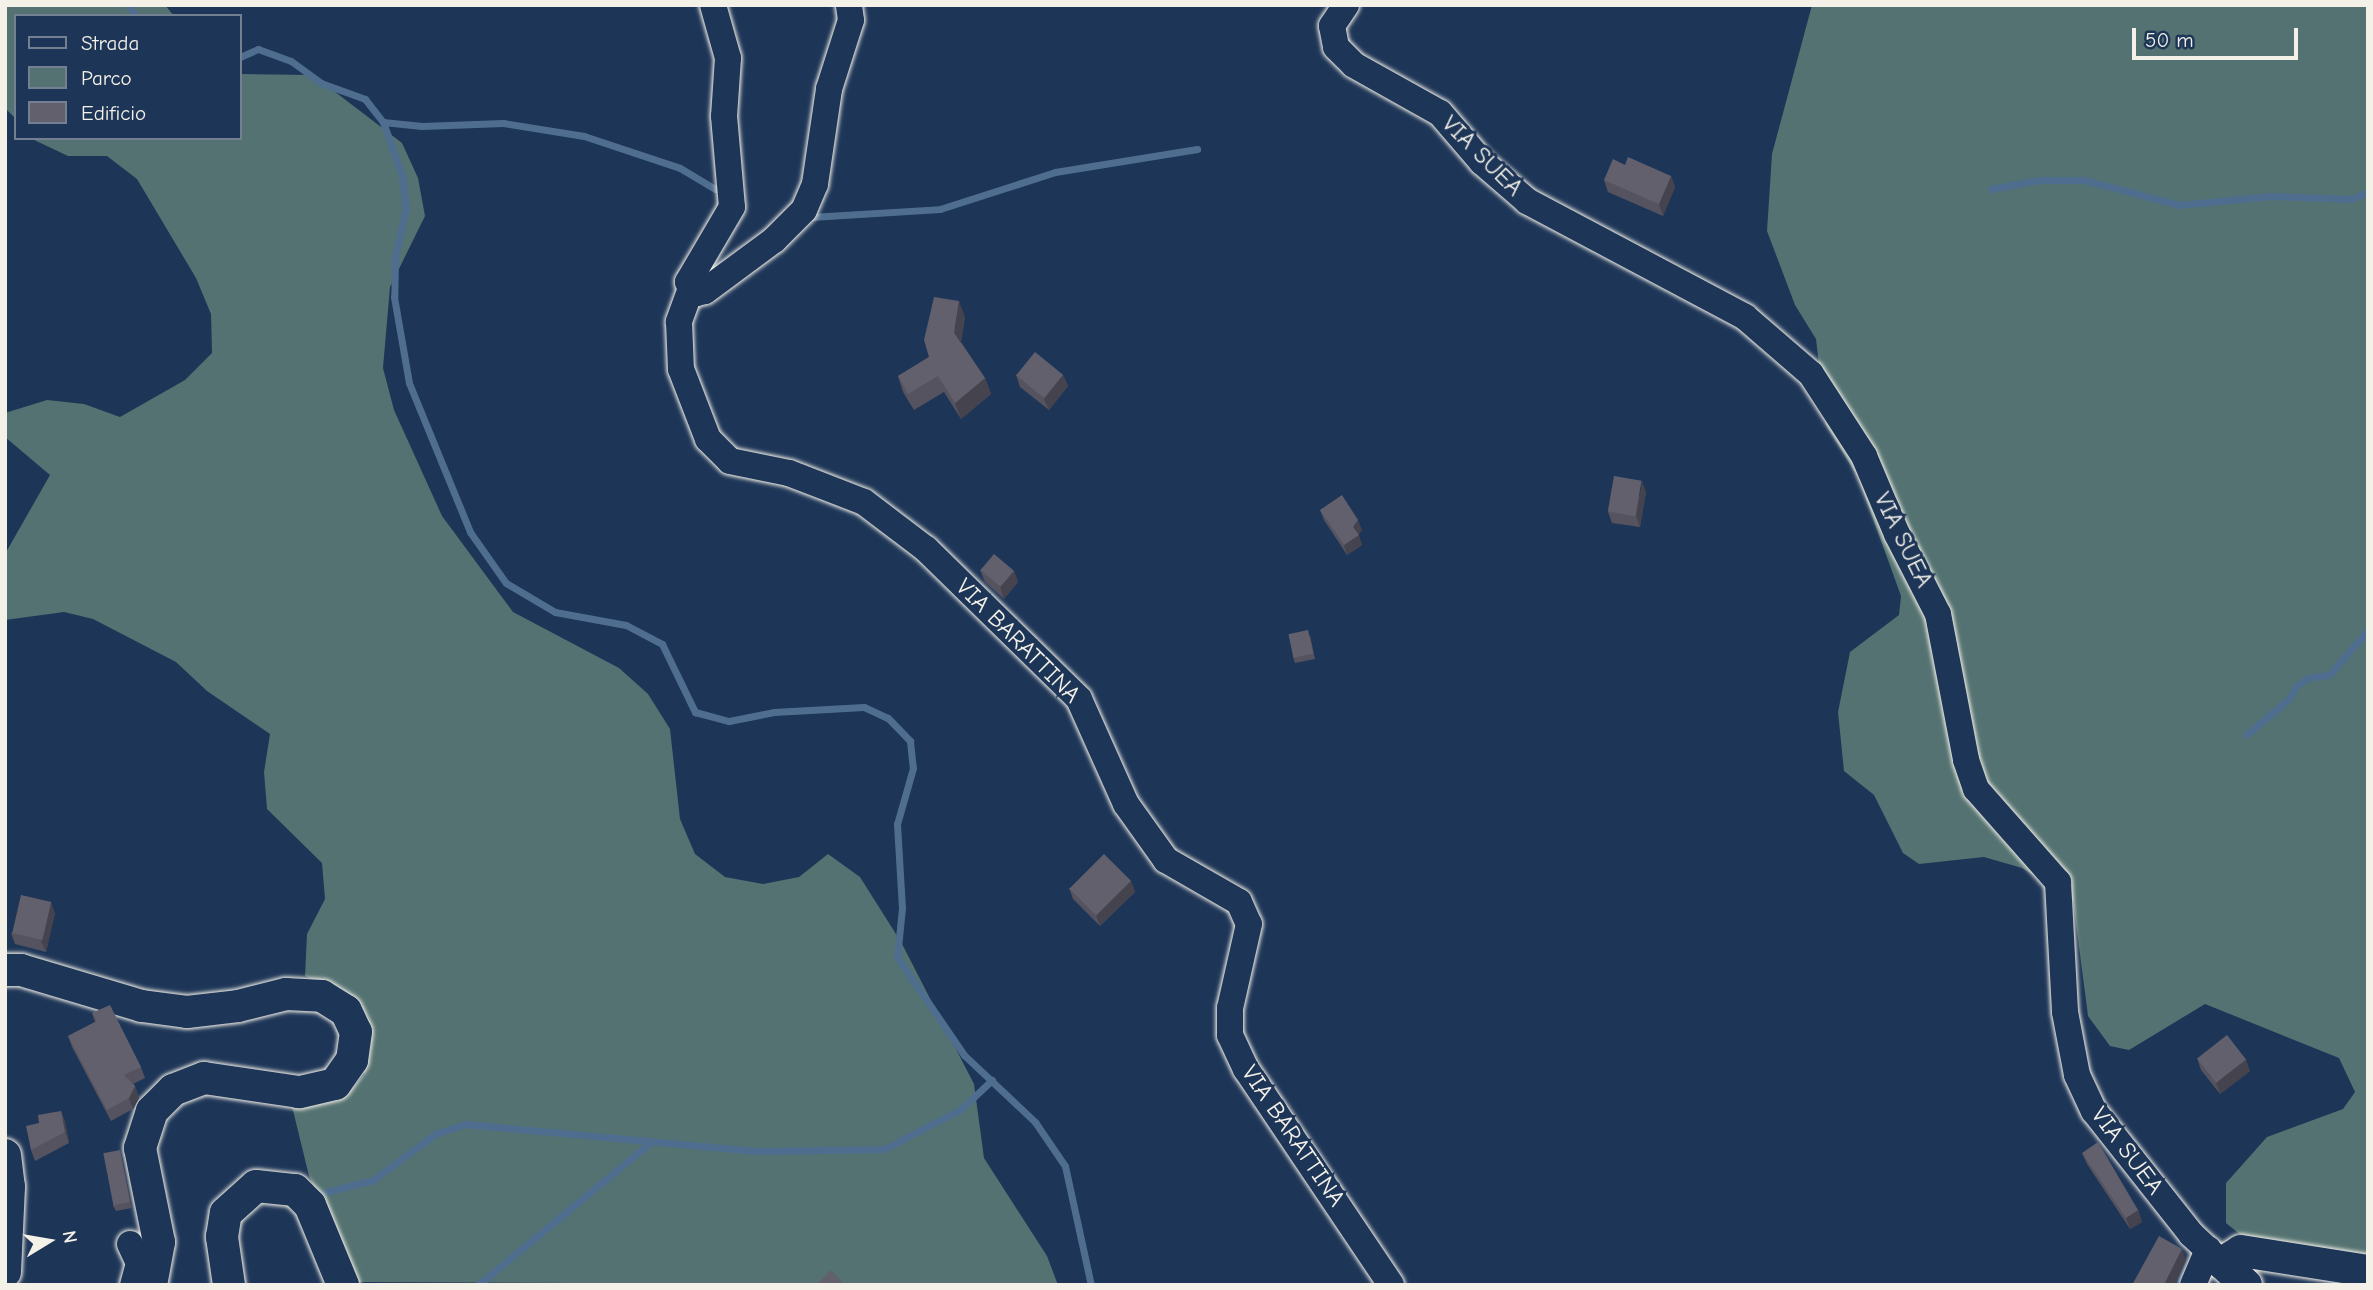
<!DOCTYPE html>
<style>
body{margin:0}
#map{position:relative;width:2373px;height:1290px;overflow:hidden;background:#1d3557;font-family:"Comic Neue",sans-serif}
div>[style]{position:absolute}
.green>*{inset:0;background:#537271}
.stream>*{height:7px;margin:-3.5px;padding:0 3.5px;transform-origin:3.5px;border-radius:3.5px;background:#4f6e8f}
.roads{filter:drop-shadow(0 0 2px #f4f1e8) drop-shadow(0 0 2px #f4f1e8)}
.minor>*{height:26px;margin:-13px;padding:0 13px;transform-origin:13px;border-radius:13px;background:#1d3557}
.tertiary>*{height:32px;margin:-16px;padding:0 16px;transform-origin:16px;border-radius:16px;background:#1d3557}
.wall>*{inset:0;background:#55535f}
.shaded-wall>*{inset:0;background:#45434d}
.building>*{inset:0;background:#63606e;transform-origin:0 0}
span{translate:-50% -50%;white-space:nowrap;text-align:center;line-height:1.15;-webkit-text-stroke:6px #1d3557;paint-order:stroke}
.street-label{font-size:24px;color:#f4f1e8}
.frame{position:absolute;inset:0;border:7px solid #f4f1e8;pointer-events:none}
.legend{position:absolute;left:14px;top:14px;width:228px;height:126px;box-sizing:border-box;background:#1d3557;border:2px solid #738091;margin:0;padding:9px 12px;list-style:none;font-size:21px;color:#f4f1e8}
.legend li{display:flex;align-items:center;gap:14px;height:35px}
.legend b{width:35px;border:2px solid #738091}
.north{position:absolute;left:14px;top:1206px;width:70px;height:70px;-webkit-text-stroke:5px #1d3557;paint-order:stroke;rotate:79deg;font-size:19px;font-weight:700;line-height:28px;text-align:center;color:#f4f1e8}
.north::after{content:'';display:block;margin:auto;width:24px;height:32px;background:#f4f1e8;clip-path:polygon(50% 0,100% 100%,50% 72%,0 100%)}
.scale{position:absolute;left:2132px;top:28px;width:166px;height:32px;box-sizing:border-box;border:4px solid #f4f1e8;border-top:0;padding-left:9px;font-size:21px;line-height:24px;white-space:nowrap;color:#f4f1e8;-webkit-text-stroke:5px #1d3557;paint-order:stroke}
</style>
<div id="map">
<div class="green">
<i style="clip-path:polygon(5px 5px,165px 5px,174px 16px,16px 16px,16px 119px,5px 108px)"></i>
<i style="clip-path:polygon(1812px 5px,2368px 5px,2368px 1256px,2242px 1236px,2226px 1223px,2226px 1183px,2267px 1137px,2343px 1109px,2355px 1092px,2339px 1058px,2205px 1004px,2129px 1050px,2110px 1046px,2088px 1016px,2073px 900px,2022px 868px,1984px 857px,1919px 864px,1903px 853px,1874px 795px,1844px 771px,1838px 712px,1850px 652px,1899px 615px,1901px 596px,1858px 477px,1826px 425px,1816px 339px,1795px 305px,1767px 231px,1772px 154px)"></i>
<i style="clip-path:polygon(240px 74px,313px 75px,402px 143px,418px 178px,425px 216px,390px 287px,383px 368px,394px 410px,442px 516px,513px 612px,619px 668px,648px 694px,670px 729px,680px 819px,695px 854px,725px 877px,763px 884px,799px 877px,828px 854px,860px 877px,901px 942px,974px 1084px,984px 1158px,1047px 1256px,1058px 1285px,359px 1282px,309px 1176px,290px 1098px,346px 1096px,364px 1075px,369px 1035px,334px 989px,305px 976px,307px 934px,325px 899px,322px 863px,267px 809px,264px 772px,270px 734px,207px 691px,176px 662px,93px 619px,64px 612px,5px 620px,5px 554px,50px 475px,5px 437px,5px 413px,47px 400px,84px 404px,120px 417px,185px 380px,212px 353px,211px 314px,196px 278px,137px 179px,107px 156px,68px 156px,30px 138px,240px 138px)"></i>
</div>
<div class="stream">
<i style="left:128px;top:5px;width:14px;rotate:54deg"></i>
<i style="left:240px;top:57px;width:20px;rotate:-24deg"></i>
<i style="left:258px;top:49px;width:35px;rotate:20deg"></i>
<i style="left:291px;top:61px;width:37px;rotate:36deg"></i>
<i style="left:321px;top:83px;width:47px;rotate:20deg"></i>
<i style="left:365px;top:99px;width:29px;rotate:52deg"></i>
<i style="left:383px;top:122px;width:57px;rotate:70.6deg"></i>
<i style="left:402px;top:176px;width:31px;rotate:83deg"></i>
<i style="left:406px;top:207px;width:52px;rotate:102.2deg"></i>
<i style="left:395px;top:258px;width:39px;rotate:91deg"></i>
<i style="left:394px;top:297px;width:87px;rotate:80.1deg"></i>
<i style="left:409px;top:383px;width:161px;rotate:67.7deg"></i>
<i style="left:470px;top:532px;width:62px;rotate:54.8deg"></i>
<i style="left:506px;top:583px;width:57px;rotate:30.6deg"></i>
<i style="left:555px;top:612px;width:72px;rotate:10.4deg"></i>
<i style="left:626px;top:625px;width:41px;rotate:27.8deg"></i>
<i style="left:662px;top:644px;width:76px;rotate:64.1deg"></i>
<i style="left:695px;top:712px;width:35px;rotate:15deg"></i>
<i style="left:729px;top:721px;width:46px;rotate:-11.3deg"></i>
<i style="left:774px;top:712px;width:90px;rotate:-3.2deg"></i>
<i style="left:864px;top:707px;width:26px;rotate:25deg"></i>
<i style="left:888px;top:718px;width:32px;rotate:46deg"></i>
<i style="left:910px;top:741px;width:27px;rotate:84deg"></i>
<i style="left:913px;top:768px;width:58px;rotate:105.9deg"></i>
<i style="left:897px;top:824px;width:84px;rotate:86.6deg"></i>
<i style="left:902px;top:908px;width:49px;rotate:95.8deg"></i>
<i style="left:897px;top:957px;width:119px;rotate:55.6deg"></i>
<i style="left:964px;top:1055px;width:98px;rotate:43.3deg"></i>
<i style="left:1035px;top:1122px;width:53px;rotate:55.7deg"></i>
<i style="left:1065px;top:1166px;width:122px;rotate:77.7deg"></i>
<i style="left:383px;top:122px;width:39px;rotate:6deg"></i>
<i style="left:422px;top:126px;width:81px;rotate:-2.1deg"></i>
<i style="left:503px;top:123px;width:82px;rotate:9.1deg"></i>
<i style="left:584px;top:136px;width:101px;rotate:18.4deg"></i>
<i style="left:680px;top:168px;width:41px;rotate:31deg"></i>
<i style="left:1991px;top:189px;width:49px;rotate:-10.6deg"></i>
<i style="left:2039px;top:180px;width:45px"></i>
<i style="left:2084px;top:180px;width:98px;rotate:14.7deg"></i>
<i style="left:2179px;top:205px;width:92px;rotate:-5.6deg"></i>
<i style="left:2271px;top:196px;width:80px;rotate:2.1deg"></i>
<i style="left:2351px;top:199px;width:18px;rotate:-22deg"></i>
<i style="left:811px;top:217px;width:129px;rotate:-3.5deg"></i>
<i style="left:940px;top:209px;width:121px;rotate:-17.8deg"></i>
<i style="left:1055px;top:172px;width:144px;rotate:-9.2deg"></i>
<i style="left:2246px;top:735px;width:57px;rotate:-40.1deg"></i>
<i style="left:2290px;top:698px;width:13px;rotate:-63deg"></i>
<i style="left:2296px;top:686px;width:14px;rotate:-34deg"></i>
<i style="left:2308px;top:678px;width:21px;rotate:-8deg"></i>
<i style="left:2329px;top:675px;width:60px;rotate:-49.1deg"></i>
<i style="left:326px;top:1192px;width:49px;rotate:-14.3deg"></i>
<i style="left:373px;top:1180px;width:77px;rotate:-36.6deg"></i>
<i style="left:435px;top:1134px;width:32px;rotate:-18deg"></i>
<i style="left:465px;top:1124px;width:292px;rotate:5.3deg"></i>
<i style="left:756px;top:1151px;width:128px;rotate:-0.9deg"></i>
<i style="left:884px;top:1149px;width:85px;rotate:-27.2deg"></i>
<i style="left:960px;top:1110px;width:44px;rotate:-43.2deg"></i>
<i style="left:478px;top:1285px;width:226px;rotate:-39.6deg"></i>
</div>
<div class="roads">
<div class="minor">
<i style="left:713px;top:5px;width:55px;rotate:74.2deg"></i>
<i style="left:728px;top:58px;width:58px;rotate:93.9deg"></i>
<i style="left:724px;top:116px;width:91px;rotate:85deg"></i>
<i style="left:732px;top:207px;width:87px;rotate:120.4deg"></i>
<i style="left:688px;top:282px;width:14px;rotate:54deg"></i>
<i style="left:696px;top:293px;width:9px;rotate:-13deg"></i>
<i style="left:705px;top:291px;width:86px;rotate:-36.5deg"></i>
<i style="left:774px;top:240px;width:42px;rotate:-45deg"></i>
<i style="left:804px;top:210px;width:28px;rotate:-67deg"></i>
<i style="left:815px;top:184px;width:96px;rotate:-81.6deg"></i>
<i style="left:829px;top:89px;width:72px;rotate:-72.3deg"></i>
<i style="left:851px;top:20px;width:15px;rotate:-98deg"></i>
<i style="left:1346px;top:5px;width:25px;rotate:124deg"></i>
<i style="left:1332px;top:26px;width:21px;rotate:79deg"></i>
<i style="left:1336px;top:47px;width:25px;rotate:45deg"></i>
<i style="left:1354px;top:65px;width:98px;rotate:29.2deg"></i>
<i style="left:1440px;top:113px;width:65px;rotate:49.4deg"></i>
<i style="left:1482px;top:162px;width:60px;rotate:40.9deg"></i>
<i style="left:1527px;top:201px;width:247px;rotate:28deg"></i>
<i style="left:1745px;top:317px;width:87px;rotate:40.8deg"></i>
<i style="left:1811px;top:374px;width:98px;rotate:57.1deg"></i>
<i style="left:1864px;top:456px;width:85px;rotate:67.1deg"></i>
<i style="left:1897px;top:534px;width:90px;rotate:62.9deg"></i>
<i style="left:1938px;top:614px;width:149px;rotate:79.1deg"></i>
<i style="left:1966px;top:760px;width:31px;rotate:71deg"></i>
<i style="left:1976px;top:789px;width:124px;rotate:48.6deg"></i>
<i style="left:2058px;top:882px;width:130px;rotate:86.9deg"></i>
<i style="left:2065px;top:1012px;width:64px;rotate:79.2deg"></i>
<i style="left:2077px;top:1075px;width:40px;rotate:65deg"></i>
<i style="left:2094px;top:1111px;width:157px;rotate:51.7deg"></i>
<i style="left:2191px;top:1234px;width:42px;rotate:43.1deg"></i>
<i style="left:690px;top:291px;width:33px;rotate:110deg"></i>
<i style="left:679px;top:322px;width:47px;rotate:87.6deg"></i>
<i style="left:681px;top:369px;width:75px;rotate:68.9deg"></i>
<i style="left:708px;top:439px;width:31px;rotate:45deg"></i>
<i style="left:730px;top:461px;width:60px;rotate:11.5deg"></i>
<i style="left:789px;top:473px;width:80px;rotate:21.1deg"></i>
<i style="left:864px;top:502px;width:78px;rotate:37.2deg"></i>
<i style="left:926px;top:549px;width:214px;rotate:44.4deg"></i>
<i style="left:1079px;top:699px;width:115px;rotate:65.9deg"></i>
<i style="left:1126px;top:804px;width:69px;rotate:54.5deg"></i>
<i style="left:1166px;top:860px;width:84px;rotate:29.9deg"></i>
<i style="left:1239px;top:902px;width:24px;rotate:66deg"></i>
<i style="left:1249px;top:924px;width:86px;rotate:102.7deg"></i>
<i style="left:1230px;top:1008px;width:27px;rotate:90deg"></i>
<i style="left:1230px;top:1035px;width:38px;rotate:65deg"></i>
<i style="left:1246px;top:1069px;width:260px;rotate:56.1deg"></i>
<i style="left:130px;top:1244px;width:21px;rotate:65deg"></i>
<i style="left:139px;top:1263px;width:23px;rotate:105deg"></i>
<i style="left:2193px;top:1285px;width:39px;rotate:-67deg"></i>
</div>
<div class="tertiary">
<i style="left:5px;top:970px;width:16px"></i>
<i style="left:21px;top:970px;width:126px;rotate:16.6deg"></i>
<i style="left:142px;top:1006px;width:45px;rotate:7.6deg"></i>
<i style="left:187px;top:1012px;width:51px;rotate:-6.7deg"></i>
<i style="left:238px;top:1006px;width:49px;rotate:-14deg"></i>
<i style="left:286px;top:994px;width:36px;rotate:3deg"></i>
<i style="left:322px;top:996px;width:28px;rotate:32deg"></i>
<i style="left:346px;top:1011px;width:23px;rotate:65deg"></i>
<i style="left:356px;top:1032px;width:28px;rotate:98deg"></i>
<i style="left:352px;top:1060px;width:29px;rotate:125deg"></i>
<i style="left:335px;top:1084px;width:37px;rotate:167deg"></i>
<i style="left:299px;top:1092px;width:96px;rotate:-171.6deg"></i>
<i style="left:204px;top:1078px;width:33px;rotate:159deg"></i>
<i style="left:173px;top:1090px;width:30px;rotate:135deg"></i>
<i style="left:152px;top:1111px;width:39px;rotate:108deg"></i>
<i style="left:140px;top:1148px;width:96px;rotate:78.6deg"></i>
<i style="left:159px;top:1242px;width:44px;rotate:100.5deg"></i>
<i style="left:5px;top:1155px;width:32px;rotate:83deg"></i>
<i style="left:9px;top:1187px;width:85px;rotate:92.7deg"></i>
<i style="left:229px;top:1285px;width:49px;rotate:-98.3deg"></i>
<i style="left:222px;top:1237px;width:24px;rotate:-81deg"></i>
<i style="left:226px;top:1213px;width:40px;rotate:-42deg"></i>
<i style="left:256px;top:1186px;width:39px;rotate:6deg"></i>
<i style="left:295px;top:1190px;width:21px;rotate:45deg"></i>
<i style="left:310px;top:1205px;width:87px;rotate:67.6deg"></i>
<i style="left:2246px;top:1285px;width:33px;rotate:-137deg"></i>
<i style="left:2222px;top:1263px;width:22px;rotate:-32deg"></i>
<i style="left:2241px;top:1251px;width:129px;rotate:8.9deg"></i>
</div>
</div>
<div class="wall">
<i style="clip-path:polygon(1625px 165px,1671px 176px,1675px 187px,1663px 216px,1608px 192px,1604px 180px)"></i>
<i style="clip-path:polygon(965px 317px,961px 342px,985px 378px,991px 394px,961px 419px,944px 392px,914px 410px,903px 392px,898px 376px,929px 357px)"></i>
<i style="clip-path:polygon(1016px 375px,1063px 375px,1068px 386px,1049px 410px,1020px 387px)"></i>
<i style="clip-path:polygon(1646px 492px,1640px 527px,1612px 523px,1608px 512px)"></i>
<i style="clip-path:polygon(1320px 510px,1362px 530px,1358px 535px,1362px 545px,1347px 555px,1324px 520px)"></i>
<i style="clip-path:polygon(980px 570px,1014px 571px,1018px 582px,1004px 599px,985px 582px)"></i>
<i style="clip-path:polygon(1310px 635px,1315px 659px,1295px 663px,1293px 657px)"></i>
<i style="clip-path:polygon(1131px 881px,1135px 892px,1100px 926px,1073px 899px,1069px 888px)"></i>
<i style="clip-path:polygon(55px 913px,46px 952px,15px 944px,11px 933px)"></i>
<i style="clip-path:polygon(92px 1013px,141px 1067px,145px 1078px,133px 1084px,135px 1086px,139px 1098px,133px 1109px,111px 1121px,72px 1047px,68px 1036px,95px 1022px)"></i>
<i style="clip-path:polygon(2197px 1058px,2250px 1071px,2220px 1094px,2201px 1070px)"></i>
<i style="clip-path:polygon(61px 1111px,65px 1122px,69px 1143px,35px 1161px,31px 1150px,39px 1123px)"></i>
<i style="clip-path:polygon(120px 1150px,132px 1208px,116px 1211px,113px 1206px)"></i>
<i style="clip-path:polygon(2082px 1153px,2138px 1210px,2142px 1222px,2130px 1229px,2087px 1164px)"></i>
</div>
<div class="shaded-wall">
<i style="clip-path:polygon(1671px 176px,1675px 187px,1663px 216px,1659px 204px)"></i>
<i style="clip-path:polygon(959px 301px,965px 317px,960px 348px,954px 333px)"></i>
<i style="clip-path:polygon(1063px 375px,1068px 386px,1049px 410px,1044px 399px)"></i>
<i style="clip-path:polygon(985px 378px,991px 394px,961px 419px,955px 403px)"></i>
<i style="clip-path:polygon(1642px 481px,1646px 492px,1640px 527px,1636px 516px)"></i>
<i style="clip-path:polygon(1358px 520px,1362px 530px,1357px 536px,1359px 535px,1362px 545px,1347px 555px,1344px 545px,1353px 527px)"></i>
<i style="clip-path:polygon(1014px 571px,1018px 582px,1004px 599px,1000px 587px)"></i>
<i style="clip-path:polygon(1131px 881px,1135px 892px,1100px 926px,1096px 915px)"></i>
<i style="clip-path:polygon(51px 902px,55px 913px,46px 952px,41px 941px)"></i>
<i style="clip-path:polygon(2246px 1059px,2250px 1071px,2220px 1094px,2216px 1083px)"></i>
<i style="clip-path:polygon(135px 1086px,139px 1098px,133px 1109px,129px 1098px)"></i>
<i style="clip-path:polygon(61px 1111px,65px 1122px,69px 1143px,65px 1132px)"></i>
<i style="clip-path:polygon(120px 1150px,122px 1156px,132px 1208px,130px 1202px)"></i>
<i style="clip-path:polygon(2138px 1210px,2142px 1222px,2130px 1229px,2126px 1218px)"></i>
<i style="clip-path:polygon(2182px 1249px,2186px 1260px,2174px 1285px,2164px 1285px)"></i>
</div>
<div class="building">
<i style="clip-path:polygon(1628px 157px,1671px 176px,1659px 204px,1604px 180px,1613px 159px,1625px 165px)"></i>
<i style="clip-path:polygon(934px 297px,959px 301px,954px 333px,985px 378px,955px 403px,938px 376px,908px 394px,898px 376px,929px 357px,924px 340px)"></i>
<i style="left:1035px;top:352px;width:36px;height:30px;rotate:39deg"></i>
<i style="left:1614px;top:476px;width:28px;height:36px;rotate:10deg"></i>
<i style="clip-path:polygon(1342px 495px,1358px 520px,1353px 527px,1359px 535px,1344px 545px,1320px 510px)"></i>
<i style="left:994px;top:554px;width:26px;height:21px;rotate:40deg"></i>
<i style="left:1308px;top:630px;width:24px;height:20px;rotate:78deg"></i>
<i style="left:1104px;top:854px;width:38px;height:49px;rotate:45deg"></i>
<i style="left:21px;top:895px;width:31px;height:39px;rotate:13deg"></i>
<i style="clip-path:polygon(110px 1005px,141px 1067px,124px 1075px,135px 1086px,129px 1098px,107px 1110px,68px 1036px,97px 1021px,92px 1013px)"></i>
<i style="left:2227px;top:1035px;width:31px;height:38px;rotate:52deg"></i>
<i style="clip-path:polygon(61px 1111px,65px 1132px,31px 1150px,26px 1126px,39px 1123px,38px 1115px)"></i>
<i style="clip-path:polygon(2098px 1142px,2138px 1210px,2126px 1218px,2082px 1153px)"></i>
<i style="left:120px;top:1150px;width:53px;height:17px;rotate:79deg"></i>
<i style="clip-path:polygon(2159px 1236px,2182px 1249px,2164px 1285px,2132px 1285px)"></i>
<i style="clip-path:polygon(831px 1270px,845px 1285px,816px 1285px)"></i>
</div>
<div class="street-label">
<span style="left:1482px;top:156px;rotate:45deg">VIA SUEA</span>
<span style="left:1903px;top:540px;rotate:64deg">VIA SUEA</span>
<span style="left:1018px;top:641px;rotate:45deg">VIA BARATTINA</span>
<span style="left:1293px;top:1136px;rotate:56deg">VIA BARATTINA</span>
<span style="left:2127px;top:1151px;rotate:53deg">VIA SUEA</span>
</div>
<div class="frame"></div>
<ul class="legend">
<li><b style="height:9px;background:#1d3557"></b>Strada</li>
<li><b style="height:19px;background:#537271"></b>Parco</li>
<li><b style="height:19px;background:#63606e"></b>Edificio</li>
</ul>
<div class="north">N</div>
<div class="scale">50 m</div>
</div>
